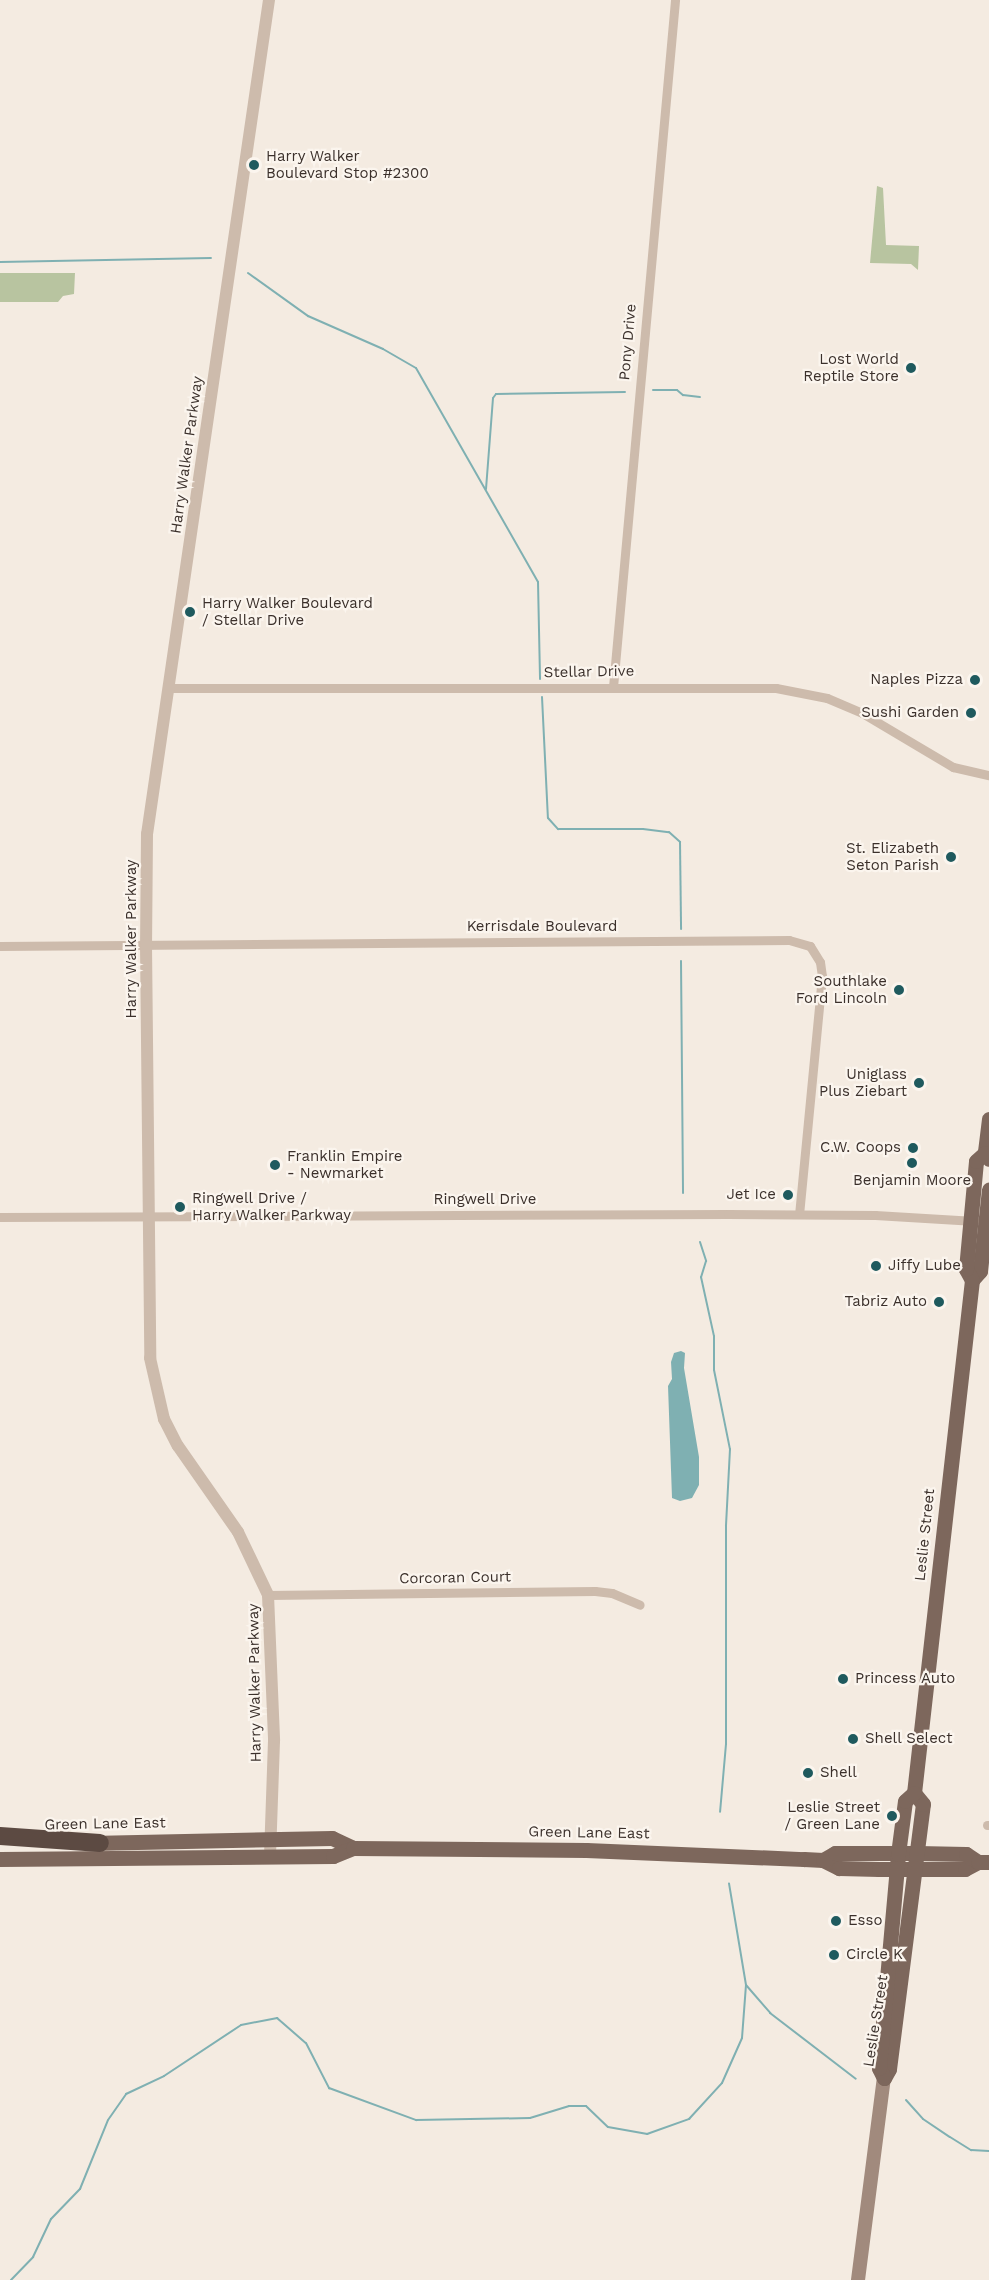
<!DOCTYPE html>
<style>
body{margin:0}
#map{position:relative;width:989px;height:2280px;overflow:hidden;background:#f4ebe1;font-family:"Work Sans",sans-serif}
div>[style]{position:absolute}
.green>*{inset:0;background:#b8c4a0}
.water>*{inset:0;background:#7fb0b2}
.stream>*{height:2px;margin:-1px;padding:0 1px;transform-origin:1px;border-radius:1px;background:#7fb0b2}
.minor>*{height:9px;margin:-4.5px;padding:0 4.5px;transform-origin:4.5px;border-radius:4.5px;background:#cdbbac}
.tertiary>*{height:12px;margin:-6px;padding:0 6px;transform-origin:6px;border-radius:6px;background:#cdbbac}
.secondary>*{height:14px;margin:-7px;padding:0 7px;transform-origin:7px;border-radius:7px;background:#a18a7d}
.primary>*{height:15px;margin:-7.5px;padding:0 7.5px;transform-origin:7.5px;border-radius:7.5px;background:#7d675c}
.motorway>*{height:18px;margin:-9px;padding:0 9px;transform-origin:9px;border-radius:9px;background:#5c4a42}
.dots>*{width:16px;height:16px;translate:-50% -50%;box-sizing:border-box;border:3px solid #fbf5ee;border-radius:50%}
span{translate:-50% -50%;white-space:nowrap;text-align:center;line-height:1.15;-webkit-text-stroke:4.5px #fbf5ee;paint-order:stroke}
.poi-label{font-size:15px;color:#3b302b}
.left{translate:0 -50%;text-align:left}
.right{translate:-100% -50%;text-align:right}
.street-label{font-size:15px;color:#3b302b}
</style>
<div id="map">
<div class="green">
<i style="clip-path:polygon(877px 186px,883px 188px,886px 245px,919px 246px,918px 270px,911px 264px,870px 263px)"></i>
<i style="clip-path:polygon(0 273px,75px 273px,74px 294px,63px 296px,58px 302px,0 302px)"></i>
</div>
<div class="water">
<i style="clip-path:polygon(681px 1351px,685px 1353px,684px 1368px,699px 1457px,699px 1485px,692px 1498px,680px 1501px,672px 1498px,668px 1386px,672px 1379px,671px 1362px,674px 1353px)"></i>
</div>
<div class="stream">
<i style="left:0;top:262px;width:211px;rotate:-1.1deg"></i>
<i style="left:248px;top:273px;width:74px;rotate:35.6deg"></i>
<i style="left:308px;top:316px;width:82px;rotate:23.7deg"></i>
<i style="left:383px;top:349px;width:38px;rotate:30deg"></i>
<i style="left:416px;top:368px;width:246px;rotate:60.3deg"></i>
<i style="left:538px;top:582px;width:97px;rotate:88.8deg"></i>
<i style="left:653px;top:390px;width:24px"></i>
<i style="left:677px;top:390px;width:8px;rotate:40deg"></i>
<i style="left:683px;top:395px;width:17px;rotate:7deg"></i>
<i style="left:486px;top:489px;width:91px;rotate:-85.6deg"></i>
<i style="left:493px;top:398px;width:5px;rotate:-53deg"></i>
<i style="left:496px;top:394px;width:129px;rotate:-0.9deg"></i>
<i style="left:542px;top:697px;width:121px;rotate:87.2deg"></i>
<i style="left:548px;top:818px;width:15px;rotate:48deg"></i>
<i style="left:558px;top:829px;width:85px"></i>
<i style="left:643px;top:829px;width:26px;rotate:7deg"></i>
<i style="left:669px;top:832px;width:15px;rotate:42deg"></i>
<i style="left:680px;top:842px;width:87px;rotate:89.3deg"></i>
<i style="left:681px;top:961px;width:232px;rotate:89.5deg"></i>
<i style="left:700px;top:1242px;width:20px;rotate:72deg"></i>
<i style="left:706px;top:1261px;width:17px;rotate:107deg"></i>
<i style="left:701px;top:1277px;width:60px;rotate:77.6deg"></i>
<i style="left:714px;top:1336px;width:34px;rotate:90deg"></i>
<i style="left:714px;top:1370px;width:81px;rotate:78.6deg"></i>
<i style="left:730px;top:1449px;width:77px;rotate:93deg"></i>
<i style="left:726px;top:1526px;width:218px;rotate:90deg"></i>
<i style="left:726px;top:1744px;width:68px;rotate:95deg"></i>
<i style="left:746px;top:1985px;width:37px;rotate:49deg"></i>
<i style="left:770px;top:2013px;width:108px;rotate:37.5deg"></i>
<i style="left:906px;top:2100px;width:25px;rotate:48deg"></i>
<i style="left:923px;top:2119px;width:32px;rotate:34deg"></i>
<i style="left:950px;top:2137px;width:25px;rotate:32deg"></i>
<i style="left:971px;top:2150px;width:18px;rotate:3deg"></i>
<i style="left:11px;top:2280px;width:32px;rotate:-46deg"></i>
<i style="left:33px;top:2257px;width:42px;rotate:-64.7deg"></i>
<i style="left:51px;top:2219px;width:42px;rotate:-46deg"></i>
<i style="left:80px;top:2189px;width:74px;rotate:-67.9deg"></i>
<i style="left:108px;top:2120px;width:32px;rotate:-55deg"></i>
<i style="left:126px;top:2094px;width:42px;rotate:-25.3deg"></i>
<i style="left:164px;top:2076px;width:92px;rotate:-33.5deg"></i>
<i style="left:241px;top:2025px;width:37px;rotate:-11deg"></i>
<i style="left:277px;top:2018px;width:38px;rotate:41deg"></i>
<i style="left:306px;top:2043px;width:51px;rotate:62.9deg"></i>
<i style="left:329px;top:2088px;width:93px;rotate:20.2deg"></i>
<i style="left:416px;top:2120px;width:114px;rotate:-1deg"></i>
<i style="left:530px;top:2118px;width:41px;rotate:-17.1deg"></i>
<i style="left:569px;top:2106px;width:17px"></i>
<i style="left:586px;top:2106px;width:30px;rotate:44deg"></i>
<i style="left:608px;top:2127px;width:40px;rotate:10deg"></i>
<i style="left:647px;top:2134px;width:45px;rotate:-19.7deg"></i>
<i style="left:689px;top:2119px;width:49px;rotate:-47.5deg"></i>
<i style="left:722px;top:2083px;width:49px;rotate:-66deg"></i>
<i style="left:742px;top:2038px;width:53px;rotate:-85.7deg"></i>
<i style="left:746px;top:1985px;width:103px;rotate:-99.5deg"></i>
</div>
<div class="minor">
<i style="left:613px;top:687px;width:690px;rotate:-84.84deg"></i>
<i style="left:168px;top:688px;width:608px"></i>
<i style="left:776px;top:688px;width:52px;rotate:11.1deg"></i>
<i style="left:827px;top:698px;width:38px;rotate:23deg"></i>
<i style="left:862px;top:713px;width:106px;rotate:30.7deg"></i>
<i style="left:953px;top:767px;width:37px;rotate:13deg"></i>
<i style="left:0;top:946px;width:789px;rotate:-0.44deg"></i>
<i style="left:789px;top:940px;width:22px;rotate:16deg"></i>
<i style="left:810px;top:946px;width:19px;rotate:58deg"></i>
<i style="left:820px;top:962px;width:14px;rotate:82deg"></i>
<i style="left:822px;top:976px;width:239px;rotate:95.5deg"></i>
<i style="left:0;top:1217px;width:728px;rotate:-0.24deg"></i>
<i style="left:728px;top:1214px;width:147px;rotate:0.4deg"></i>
<i style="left:875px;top:1215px;width:100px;rotate:3.4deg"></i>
<i style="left:268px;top:1595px;width:327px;rotate:-0.7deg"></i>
<i style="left:595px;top:1591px;width:17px;rotate:7deg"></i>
<i style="left:612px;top:1593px;width:30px;rotate:23deg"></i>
<i style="left:987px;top:1825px;width:2px"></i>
</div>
<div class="tertiary">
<i style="left:269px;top:0;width:843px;rotate:98.32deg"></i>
<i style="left:147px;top:834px;width:111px;rotate:90.5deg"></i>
<i style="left:146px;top:945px;width:413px;rotate:89.4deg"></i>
<i style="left:150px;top:1358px;width:63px;rotate:77.1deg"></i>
<i style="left:164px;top:1419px;width:30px;rotate:63deg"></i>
<i style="left:178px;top:1446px;width:105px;rotate:55.1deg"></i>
<i style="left:238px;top:1532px;width:70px;rotate:64.5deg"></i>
<i style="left:268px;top:1595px;width:146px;rotate:87.6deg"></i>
<i style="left:274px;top:1741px;width:115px;rotate:92deg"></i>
</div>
<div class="secondary">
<i style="left:858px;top:2280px;width:204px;rotate:-82.7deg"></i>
</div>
<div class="primary">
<i style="left:989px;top:1119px;width:34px;rotate:97deg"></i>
<i style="left:985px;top:1153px;width:7px;rotate:56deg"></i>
<i style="left:972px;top:1280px;width:12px;rotate:-48deg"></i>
<i style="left:980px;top:1271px;width:82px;rotate:-83.7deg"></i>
<i style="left:90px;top:1843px;width:242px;rotate:-1.2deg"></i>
<i style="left:332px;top:1838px;width:23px;rotate:25deg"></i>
<i style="left:0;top:1859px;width:333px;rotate:-0.5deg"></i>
<i style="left:333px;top:1856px;width:22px;rotate:-22deg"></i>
<i style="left:353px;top:1848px;width:233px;rotate:0.5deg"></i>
<i style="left:586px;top:1850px;width:218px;rotate:2.4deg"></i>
<i style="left:804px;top:1859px;width:19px;rotate:3deg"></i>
<i style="left:823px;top:1860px;width:18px;rotate:27deg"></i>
<i style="left:839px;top:1868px;width:40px;rotate:1.4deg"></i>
<i style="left:879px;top:1869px;width:86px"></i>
<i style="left:965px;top:1869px;width:15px;rotate:-28deg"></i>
<i style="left:823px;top:1860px;width:14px;rotate:-30deg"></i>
<i style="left:835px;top:1853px;width:82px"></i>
<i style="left:917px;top:1853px;width:49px;rotate:1.2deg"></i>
<i style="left:966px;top:1854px;width:14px;rotate:34deg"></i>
<i style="left:978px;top:1862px;width:11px"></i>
<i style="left:884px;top:2078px;width:10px;rotate:-61deg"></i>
<i style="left:889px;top:2069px;width:267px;rotate:-82.7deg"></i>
<i style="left:923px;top:1804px;width:14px;rotate:-129deg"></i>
<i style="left:914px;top:1793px;width:516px;rotate:-83.55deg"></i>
<i style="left:972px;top:1280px;width:13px;rotate:-119deg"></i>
<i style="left:966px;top:1269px;width:108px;rotate:-84.7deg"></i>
<i style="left:976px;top:1161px;width:12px;rotate:-42deg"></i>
<i style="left:884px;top:2078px;width:11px;rotate:-117deg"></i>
<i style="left:879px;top:2068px;width:215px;rotate:-84.9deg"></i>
<i style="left:898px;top:1854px;width:53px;rotate:-82.5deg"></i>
<i style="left:905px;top:1801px;width:12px;rotate:-42deg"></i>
</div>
<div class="motorway">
<i style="left:0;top:1836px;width:100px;rotate:4deg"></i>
</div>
<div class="dots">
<i style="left:254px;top:165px;background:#1f5a5e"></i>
<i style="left:911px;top:368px;background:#1f5a5e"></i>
<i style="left:190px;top:612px;background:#1f5a5e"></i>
<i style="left:975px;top:680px;background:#1f5a5e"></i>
<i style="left:971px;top:713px;background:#1f5a5e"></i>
<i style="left:951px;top:857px;background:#1f5a5e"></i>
<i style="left:899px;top:990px;background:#1f5a5e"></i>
<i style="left:919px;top:1083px;background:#1f5a5e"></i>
<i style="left:913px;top:1148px;background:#1f5a5e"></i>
<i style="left:912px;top:1163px;background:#1f5a5e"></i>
<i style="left:275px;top:1165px;background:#1f5a5e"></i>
<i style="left:788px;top:1195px;background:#1f5a5e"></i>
<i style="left:180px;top:1207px;background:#1f5a5e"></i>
<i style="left:876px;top:1266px;background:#1f5a5e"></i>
<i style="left:939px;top:1302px;background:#1f5a5e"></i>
<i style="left:843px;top:1679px;background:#1f5a5e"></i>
<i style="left:853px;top:1739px;background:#1f5a5e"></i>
<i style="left:808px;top:1773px;background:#1f5a5e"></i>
<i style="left:892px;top:1816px;background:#1f5a5e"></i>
<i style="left:836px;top:1921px;background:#1f5a5e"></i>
<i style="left:834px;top:1955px;background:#1f5a5e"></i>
</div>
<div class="poi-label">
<span class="left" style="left:266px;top:165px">Harry Walker<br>Boulevard Stop #2300</span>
<span class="right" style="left:899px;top:368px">Lost World<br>Reptile Store</span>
<span class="left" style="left:202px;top:612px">Harry Walker Boulevard<br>/ Stellar Drive</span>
<span class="right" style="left:963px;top:680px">Naples Pizza</span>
<span class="right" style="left:959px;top:713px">Sushi Garden</span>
<span class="right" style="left:939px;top:857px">St. Elizabeth<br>Seton Parish</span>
<span class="right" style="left:887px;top:990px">Southlake<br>Ford Lincoln</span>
<span class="right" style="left:907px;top:1083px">Uniglass<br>Plus Ziebart</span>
<span class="right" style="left:901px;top:1148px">C.W. Coops</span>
<span class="left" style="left:287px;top:1165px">Franklin Empire<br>- Newmarket</span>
<span style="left:912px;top:1181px">Benjamin Moore</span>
<span class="right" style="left:776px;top:1195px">Jet Ice</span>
<span class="left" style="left:192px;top:1207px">Ringwell Drive /<br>Harry Walker Parkway</span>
<span class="left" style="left:888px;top:1266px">Jiffy Lube</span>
<span class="right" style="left:927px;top:1302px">Tabriz Auto</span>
<span class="left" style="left:855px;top:1679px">Princess Auto</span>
<span class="left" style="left:865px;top:1739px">Shell Select</span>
<span class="left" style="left:820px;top:1773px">Shell</span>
<span class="right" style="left:880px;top:1816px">Leslie Street<br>/ Green Lane</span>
<span class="left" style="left:848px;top:1921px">Esso</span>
<span class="left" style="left:846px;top:1955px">Circle K</span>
</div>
<div class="street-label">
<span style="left:628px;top:342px;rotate:-85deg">Pony Drive</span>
<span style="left:187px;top:455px;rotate:-82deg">Harry Walker Parkway</span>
<span style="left:589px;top:672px;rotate:-1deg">Stellar Drive</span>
<span style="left:542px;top:927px">Kerrisdale Boulevard</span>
<span style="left:132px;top:939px;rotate:-90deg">Harry Walker Parkway</span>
<span style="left:485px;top:1200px">Ringwell Drive</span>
<span style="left:925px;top:1535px;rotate:-84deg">Leslie Street</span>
<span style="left:455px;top:1578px;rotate:-1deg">Corcoran Court</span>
<span style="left:255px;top:1683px;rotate:-91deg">Harry Walker Parkway</span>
<span style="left:105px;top:1824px;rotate:-1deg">Green Lane East</span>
<span style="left:589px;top:1833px;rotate:1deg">Green Lane East</span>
<span style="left:876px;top:2021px;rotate:-81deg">Leslie Street</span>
</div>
</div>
